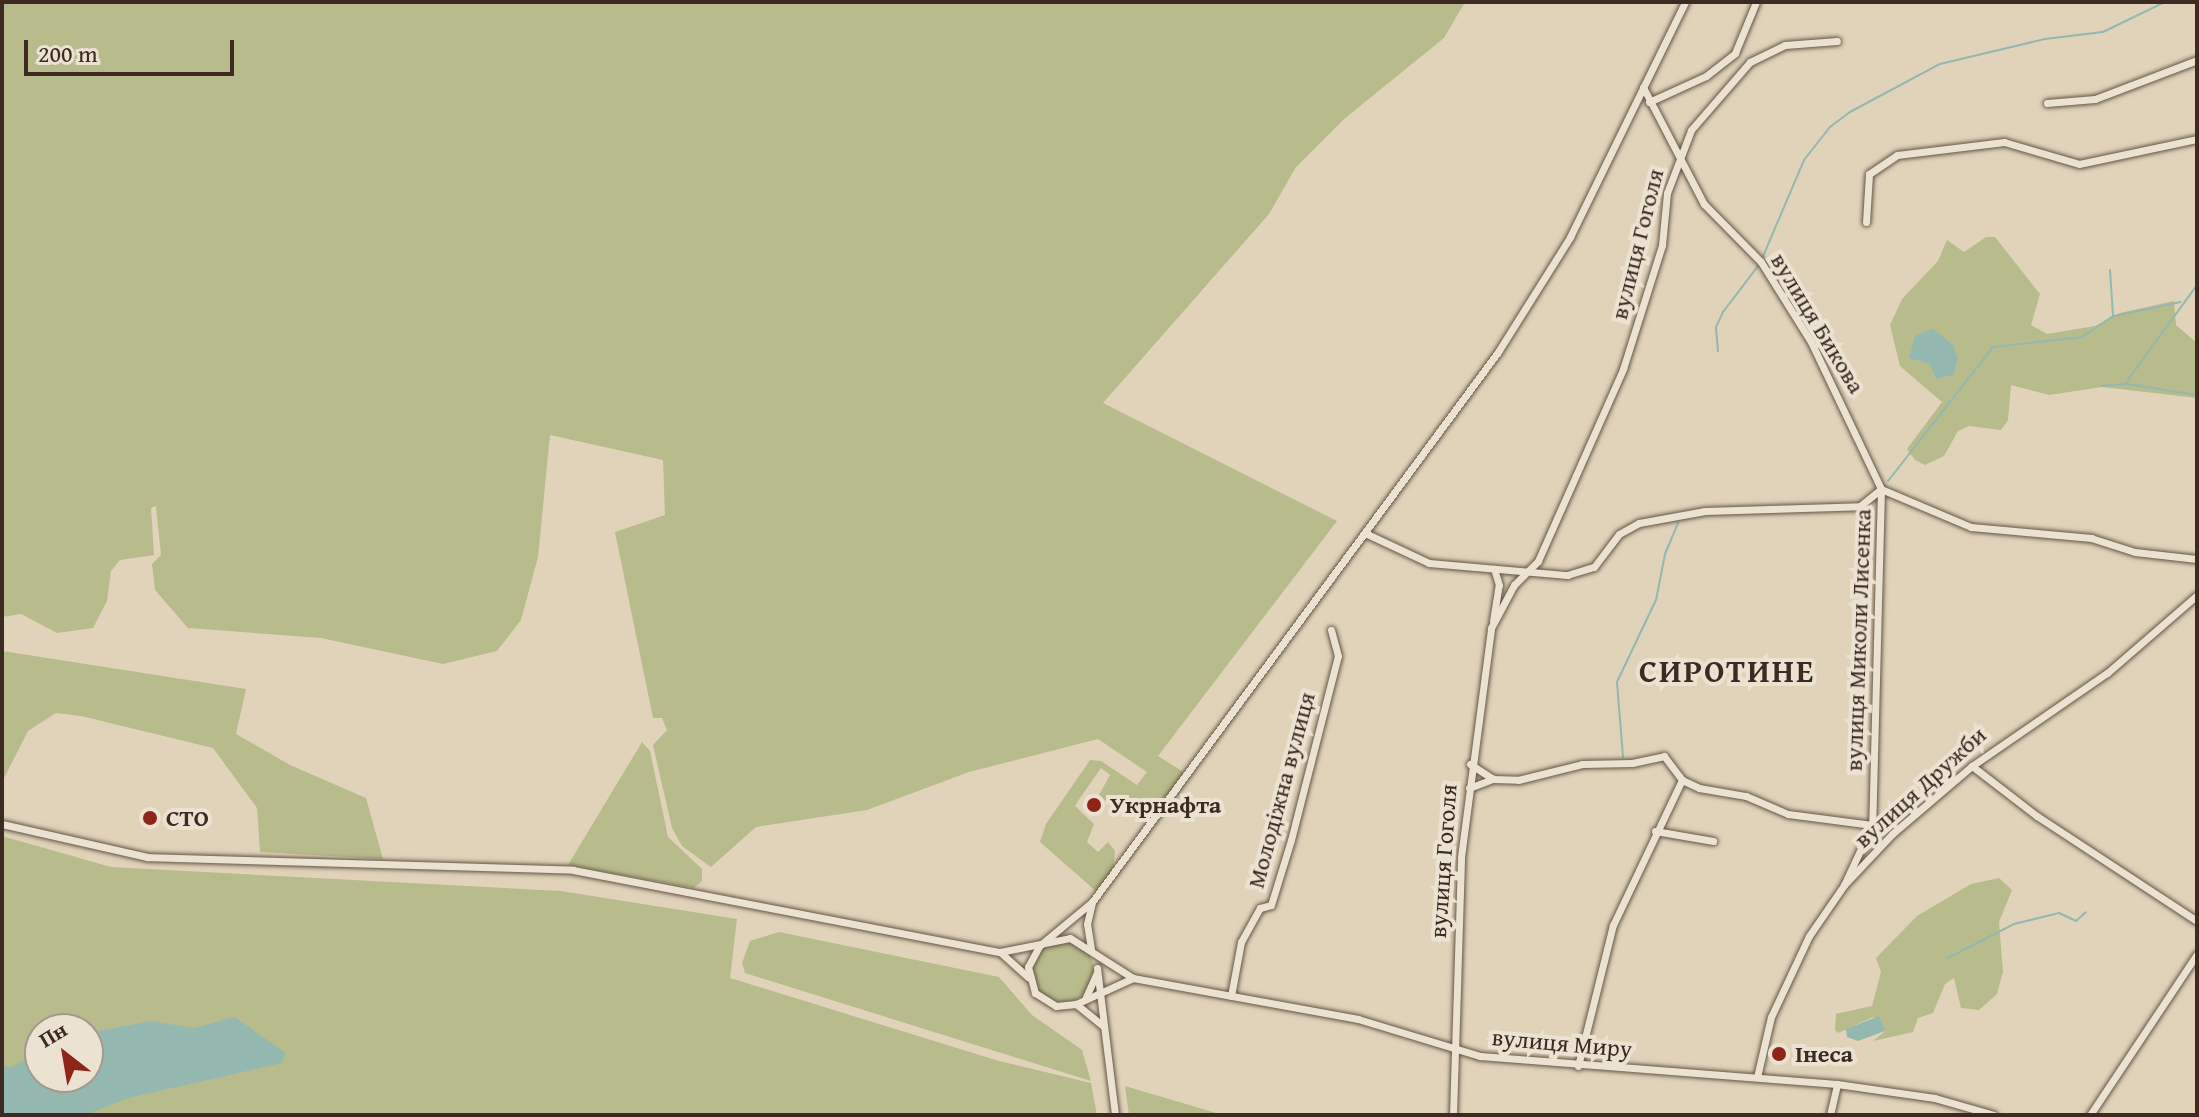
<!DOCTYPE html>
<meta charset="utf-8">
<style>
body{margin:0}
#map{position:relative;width:2199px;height:1117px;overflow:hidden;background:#e0d3b9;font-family:"Gentium Book Plus",serif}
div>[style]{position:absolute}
.green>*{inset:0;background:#b8bb8b}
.round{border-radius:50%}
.water>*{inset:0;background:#94b8b0}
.stream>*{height:2px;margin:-1px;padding:0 1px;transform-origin:1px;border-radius:1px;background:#94b8b0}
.roads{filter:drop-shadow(0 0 2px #665548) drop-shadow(0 0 2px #665548)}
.minor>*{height:7px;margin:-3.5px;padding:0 3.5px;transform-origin:3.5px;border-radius:3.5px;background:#ebe2d2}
.dots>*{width:22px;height:22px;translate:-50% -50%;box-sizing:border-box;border:4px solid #ebe2d2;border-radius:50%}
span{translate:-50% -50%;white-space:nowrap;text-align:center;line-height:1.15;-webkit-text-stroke:8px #ebe2d2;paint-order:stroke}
.street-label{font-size:24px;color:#3d2b23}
.poi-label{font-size:24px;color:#3d2b23;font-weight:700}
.left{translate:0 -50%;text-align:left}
.district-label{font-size:32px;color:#3d2b23;font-weight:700;letter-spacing:2px}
.frame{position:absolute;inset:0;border:4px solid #3d2b23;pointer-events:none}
.north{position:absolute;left:24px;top:1013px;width:80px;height:80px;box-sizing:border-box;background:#ebe2d2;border:2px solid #a5998c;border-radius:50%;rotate:329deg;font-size:22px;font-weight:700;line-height:32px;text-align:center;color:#3d2b23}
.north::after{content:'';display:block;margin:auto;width:28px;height:36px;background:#8f2418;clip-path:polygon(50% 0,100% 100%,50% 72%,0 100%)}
.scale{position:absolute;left:24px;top:40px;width:210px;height:36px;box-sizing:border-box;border:4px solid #3d2b23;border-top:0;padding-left:10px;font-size:24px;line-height:28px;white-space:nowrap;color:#3d2b23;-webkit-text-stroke:6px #ebe2d2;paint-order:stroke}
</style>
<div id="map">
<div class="green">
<i style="clip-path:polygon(2px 2px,1465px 2px,1444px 38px,1344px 119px,1296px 167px,1269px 214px,1103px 403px,1337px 521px,1158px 756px,1185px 773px,1158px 807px,1139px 817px,1108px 803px,1099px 795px,1110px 775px,1101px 768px,1078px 801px,1075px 806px,1094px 824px,1087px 842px,1098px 852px,1108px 842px,1115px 851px,1113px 869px,1097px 892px,1040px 842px,1046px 824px,1090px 760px,1101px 761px,1137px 785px,1147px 772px,1098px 739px,969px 772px,867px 810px,756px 827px,711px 867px,682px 846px,672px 828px,653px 745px,667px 730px,662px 718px,653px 718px,615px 532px,665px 515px,663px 460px,550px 435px,538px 557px,521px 620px,497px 651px,443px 664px,321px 638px,188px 628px,155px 590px,152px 564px,161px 555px,156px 506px,151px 508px,154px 555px,120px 560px,111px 571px,107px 601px,93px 628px,57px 633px,21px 614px,2px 617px)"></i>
<i style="clip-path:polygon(1986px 237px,1995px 237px,2040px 294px,2031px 325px,2047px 334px,2095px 326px,2120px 313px,2174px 301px,2176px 325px,2197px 343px,2197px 398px,2102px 387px,2049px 395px,2011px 385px,2008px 420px,2001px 430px,1969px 426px,1958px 431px,1944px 456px,1925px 465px,1915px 460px,1907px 449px,1942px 402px,1900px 366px,1890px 325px,1902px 299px,1938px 261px,1947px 240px,1964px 252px)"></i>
<i style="clip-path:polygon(2px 651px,246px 689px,236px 734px,290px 765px,366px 798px,383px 859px,260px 852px,257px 808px,213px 748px,81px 716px,56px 713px,28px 731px,2px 782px)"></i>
<i style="clip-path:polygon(642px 742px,650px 751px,668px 837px,702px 869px,702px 881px,694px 888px,568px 865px)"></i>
<i style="clip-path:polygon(evenodd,2px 836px,111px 867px,561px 891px,737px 919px,730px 978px,999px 1061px,1091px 1083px,1097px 1115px,2px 1115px,2px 836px,40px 1029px,88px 1029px,88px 1077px,40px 1077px,40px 1029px)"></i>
<i style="clip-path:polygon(1999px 878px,2012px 890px,1999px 922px,2003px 972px,1997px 994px,1979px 1010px,1961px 1008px,1954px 978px,1945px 984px,1933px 1013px,1918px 1018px,1913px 1032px,1873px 1041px,1885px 1031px,1873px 1017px,1838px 1033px,1835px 1030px,1836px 1014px,1872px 1006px,1881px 972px,1876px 958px,1917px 916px,1971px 884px)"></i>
<i style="clip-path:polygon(779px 932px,999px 977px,1032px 1015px,1082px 1050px,1091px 1081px,745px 973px,742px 963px,750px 941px)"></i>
<i class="round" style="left:1032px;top:940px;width:62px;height:62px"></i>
<i style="clip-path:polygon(1125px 1086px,1223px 1115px,1129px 1115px)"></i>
</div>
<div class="water">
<i style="clip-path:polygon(1933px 329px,1953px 345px,1958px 358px,1953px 375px,1936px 379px,1930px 364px,1909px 358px,1915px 336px)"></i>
<i style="clip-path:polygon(1879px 1016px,1885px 1031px,1858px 1041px,1847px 1037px,1846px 1029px)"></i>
<i style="clip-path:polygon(235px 1017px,285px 1053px,282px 1063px,128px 1098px,85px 1115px,2px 1115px,2px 1066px,11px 1067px,40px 1053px,40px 1077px,88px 1077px,88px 1033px,151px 1021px,194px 1028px)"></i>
</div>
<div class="stream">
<i style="left:1761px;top:261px;width:110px;rotate:-66.9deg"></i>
<i style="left:1804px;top:160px;width:42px;rotate:-51.8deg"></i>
<i style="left:1830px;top:127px;width:25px;rotate:-37deg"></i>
<i style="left:1850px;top:112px;width:102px;rotate:-28.1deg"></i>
<i style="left:1940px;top:64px;width:108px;rotate:-13.4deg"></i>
<i style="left:2045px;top:39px;width:58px;rotate:-6.9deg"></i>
<i style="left:2103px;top:32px;width:69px;rotate:-25.8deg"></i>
<i style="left:2114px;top:316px;width:68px;rotate:-11.8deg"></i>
<i style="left:1718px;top:351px;width:24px;rotate:-95deg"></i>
<i style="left:1716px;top:327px;width:17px;rotate:-65deg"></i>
<i style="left:1723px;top:312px;width:58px;rotate:-52.7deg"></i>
<i style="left:2125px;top:384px;width:122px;rotate:-54deg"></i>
<i style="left:2102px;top:386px;width:25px;rotate:-5deg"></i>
<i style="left:2127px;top:384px;width:71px;rotate:8.9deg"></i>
<i style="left:1888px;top:481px;width:170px;rotate:-51.9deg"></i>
<i style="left:1993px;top:347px;width:90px;rotate:-6.4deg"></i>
<i style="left:2082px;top:337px;width:37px;rotate:-34deg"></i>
<i style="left:2113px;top:316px;width:46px;rotate:-93.7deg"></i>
<i style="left:1623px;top:757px;width:75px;rotate:-94.6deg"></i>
<i style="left:1617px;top:682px;width:91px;rotate:-64.6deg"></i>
<i style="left:1656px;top:600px;width:47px;rotate:-78.9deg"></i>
<i style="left:1665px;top:554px;width:34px;rotate:-67deg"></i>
<i style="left:1948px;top:958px;width:74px;rotate:-27.3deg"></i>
<i style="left:2014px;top:924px;width:46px;rotate:-13.7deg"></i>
<i style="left:2059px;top:913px;width:19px;rotate:25deg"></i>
<i style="left:2076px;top:921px;width:13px;rotate:-42deg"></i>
</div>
<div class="roads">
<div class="minor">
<i style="left:1643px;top:87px;width:132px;rotate:62.5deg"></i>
<i style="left:1704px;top:204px;width:81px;rotate:45.5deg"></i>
<i style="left:1761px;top:262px;width:94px;rotate:58deg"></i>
<i style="left:1811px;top:342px;width:163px;rotate:64.5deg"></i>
<i style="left:1881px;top:489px;width:336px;rotate:91.5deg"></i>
<i style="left:1872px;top:825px;width:66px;rotate:115deg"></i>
<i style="left:1649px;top:102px;width:63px;rotate:-24.5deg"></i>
<i style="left:1706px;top:76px;width:37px;rotate:-38deg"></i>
<i style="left:1735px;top:53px;width:55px;rotate:-67.6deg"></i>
<i style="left:2047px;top:103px;width:48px;rotate:-4.8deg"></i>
<i style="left:2095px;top:99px;width:109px;rotate:-20.9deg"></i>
<i style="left:1866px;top:222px;width:48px;rotate:-86.4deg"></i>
<i style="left:1869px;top:174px;width:34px;rotate:-34deg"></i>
<i style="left:1897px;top:155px;width:108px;rotate:-6.9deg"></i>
<i style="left:2004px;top:142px;width:78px;rotate:16.3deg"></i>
<i style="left:2079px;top:164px;width:121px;rotate:-12deg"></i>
<i style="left:1881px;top:489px;width:98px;rotate:22.9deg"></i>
<i style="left:1971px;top:527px;width:121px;rotate:5.2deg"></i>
<i style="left:2091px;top:538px;width:46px;rotate:17.7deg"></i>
<i style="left:2135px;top:552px;width:62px;rotate:6.4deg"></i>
<i style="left:1365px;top:533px;width:71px;rotate:25.1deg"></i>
<i style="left:1429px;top:563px;width:139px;rotate:5deg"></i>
<i style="left:1567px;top:575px;width:28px;rotate:-17deg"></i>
<i style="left:1594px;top:567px;width:41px;rotate:-52.9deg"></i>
<i style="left:1619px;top:534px;width:23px;rotate:-29deg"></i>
<i style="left:1639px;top:523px;width:67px;rotate:-10.3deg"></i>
<i style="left:1705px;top:511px;width:155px;rotate:-1.8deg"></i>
<i style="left:1860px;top:506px;width:27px;rotate:-39deg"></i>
<i style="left:1493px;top:621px;width:36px;rotate:-81deg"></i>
<i style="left:1499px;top:585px;width:17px;rotate:-107deg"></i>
<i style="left:1470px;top:764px;width:27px;rotate:33deg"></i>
<i style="left:1972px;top:766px;width:82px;rotate:37.6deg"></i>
<i style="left:2037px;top:816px;width:191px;rotate:33.3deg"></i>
<i style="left:1469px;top:788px;width:26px;rotate:-21deg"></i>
<i style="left:1493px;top:779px;width:25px;rotate:2deg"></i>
<i style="left:1518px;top:780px;width:66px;rotate:-14deg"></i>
<i style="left:1582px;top:764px;width:50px;rotate:-1.1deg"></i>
<i style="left:1632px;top:763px;width:33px;rotate:-12deg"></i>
<i style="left:1664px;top:756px;width:30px;rotate:53deg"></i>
<i style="left:1682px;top:780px;width:19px;rotate:25deg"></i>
<i style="left:1699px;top:788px;width:48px;rotate:9.7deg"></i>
<i style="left:1746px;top:796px;width:46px;rotate:23.2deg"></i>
<i style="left:1788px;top:814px;width:85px;rotate:7.5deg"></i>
<i style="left:2px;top:824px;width:149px;rotate:12.8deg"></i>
<i style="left:147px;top:857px;width:426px;rotate:1.7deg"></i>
<i style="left:573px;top:870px;width:435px;rotate:10.9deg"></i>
<i style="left:1000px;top:952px;width:71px;rotate:-11.3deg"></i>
<i style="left:1070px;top:938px;width:75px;rotate:32.4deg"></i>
<i style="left:1133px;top:978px;width:229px;rotate:10.3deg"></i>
<i style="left:1358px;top:1019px;width:127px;rotate:16.9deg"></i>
<i style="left:1480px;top:1056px;width:358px;rotate:4.5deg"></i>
<i style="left:1837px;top:1084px;width:99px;rotate:8.1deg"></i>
<i style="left:1935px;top:1098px;width:61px;rotate:16.1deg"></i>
<i style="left:1655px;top:831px;width:59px;rotate:9.8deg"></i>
<i style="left:1091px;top:949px;width:25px;rotate:-99deg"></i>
<i style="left:1087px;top:924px;width:23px;rotate:-77deg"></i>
<i style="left:1000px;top:952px;width:38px;rotate:42deg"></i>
<i style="left:1097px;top:968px;width:148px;rotate:83deg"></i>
<i style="left:1133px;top:978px;width:63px;rotate:155.5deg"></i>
<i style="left:1076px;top:1004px;width:20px;rotate:174deg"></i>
<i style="left:1056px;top:1006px;width:25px;rotate:-148deg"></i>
<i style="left:1035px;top:993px;width:27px;rotate:-105deg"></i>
<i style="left:1028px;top:967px;width:24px;rotate:-62deg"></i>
<i style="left:1039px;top:946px;width:69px;rotate:-39.7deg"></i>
<i style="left:1092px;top:902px;width:684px;rotate:-53.57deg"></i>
<i style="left:1498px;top:352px;width:136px;rotate:-57.9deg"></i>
<i style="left:1570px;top:237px;width:262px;rotate:-63.9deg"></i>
<i style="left:1231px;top:996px;width:55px;rotate:-79.5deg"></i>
<i style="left:1241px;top:942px;width:39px;rotate:-61deg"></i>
<i style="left:1260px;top:908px;width:11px;rotate:-15deg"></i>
<i style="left:1271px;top:905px;width:68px;rotate:-72.9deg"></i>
<i style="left:1291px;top:840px;width:190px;rotate:-75.7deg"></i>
<i style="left:1338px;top:656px;width:27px;rotate:-105deg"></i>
<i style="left:1086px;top:997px;width:27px;rotate:-66deg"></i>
<i style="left:1076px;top:1004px;width:35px;rotate:39deg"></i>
<i style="left:1578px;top:1066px;width:145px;rotate:-76.1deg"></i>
<i style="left:1613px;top:925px;width:161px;rotate:-64.6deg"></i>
<i style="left:1757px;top:1077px;width:62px;rotate:-76.9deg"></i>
<i style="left:1771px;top:1017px;width:89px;rotate:-64.9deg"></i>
<i style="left:1809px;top:936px;width:62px;rotate:-55.5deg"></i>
<i style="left:1844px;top:885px;width:70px;rotate:-46.7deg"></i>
<i style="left:1892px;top:834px;width:105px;rotate:-40.4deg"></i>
<i style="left:1972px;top:766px;width:164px;rotate:-34.6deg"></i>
<i style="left:2107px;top:673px;width:119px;rotate:-40.9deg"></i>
<i style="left:1453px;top:1115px;width:258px;rotate:-88.2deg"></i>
<i style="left:1461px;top:857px;width:231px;rotate:-82.5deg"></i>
<i style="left:1491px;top:628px;width:49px;rotate:-61.9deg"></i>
<i style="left:1514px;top:585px;width:34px;rotate:-45deg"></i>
<i style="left:1538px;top:561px;width:210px;rotate:-66.1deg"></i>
<i style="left:1623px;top:369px;width:130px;rotate:-72.5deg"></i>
<i style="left:1662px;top:245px;width:52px;rotate:-84.5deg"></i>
<i style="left:1667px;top:193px;width:67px;rotate:-69.1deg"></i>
<i style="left:1691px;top:130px;width:90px;rotate:-49.1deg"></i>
<i style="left:1750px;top:62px;width:39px;rotate:-26deg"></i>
<i style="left:1785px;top:45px;width:52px;rotate:-4.4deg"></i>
<i style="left:1830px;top:1115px;width:32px;rotate:-77deg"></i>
<i style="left:2090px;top:1115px;width:193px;rotate:-56.4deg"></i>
</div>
</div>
<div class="dots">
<i style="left:1094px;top:805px;background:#8f2418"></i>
<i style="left:150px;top:818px;background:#8f2418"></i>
<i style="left:1779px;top:1054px;background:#8f2418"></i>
</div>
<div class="street-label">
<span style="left:1637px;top:244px;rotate:-76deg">вулиця Гоголя</span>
<span style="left:1818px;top:323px;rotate:59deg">вулиця Бикова</span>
<span style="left:1858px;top:640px;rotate:-88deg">вулиця Миколи Лисенка</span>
<span style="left:1920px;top:787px;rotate:-42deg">вулиця Дружби</span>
<span style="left:1281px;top:790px;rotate:-75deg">Молодіжна вулиця</span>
<span style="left:1443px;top:861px;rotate:-86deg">вулиця Гоголя</span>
<span style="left:1562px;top:1043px;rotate:5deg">вулиця Миру</span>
</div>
<div class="poi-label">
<span class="left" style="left:1110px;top:805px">Укрнафта</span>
<span class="left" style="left:166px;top:818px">СТО</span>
<span class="left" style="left:1795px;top:1054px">Інеса</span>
</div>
<div class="district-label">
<span style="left:1727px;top:671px">СИРОТИНЕ</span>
</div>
<div class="frame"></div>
<div class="north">Пн</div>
<div class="scale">200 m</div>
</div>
